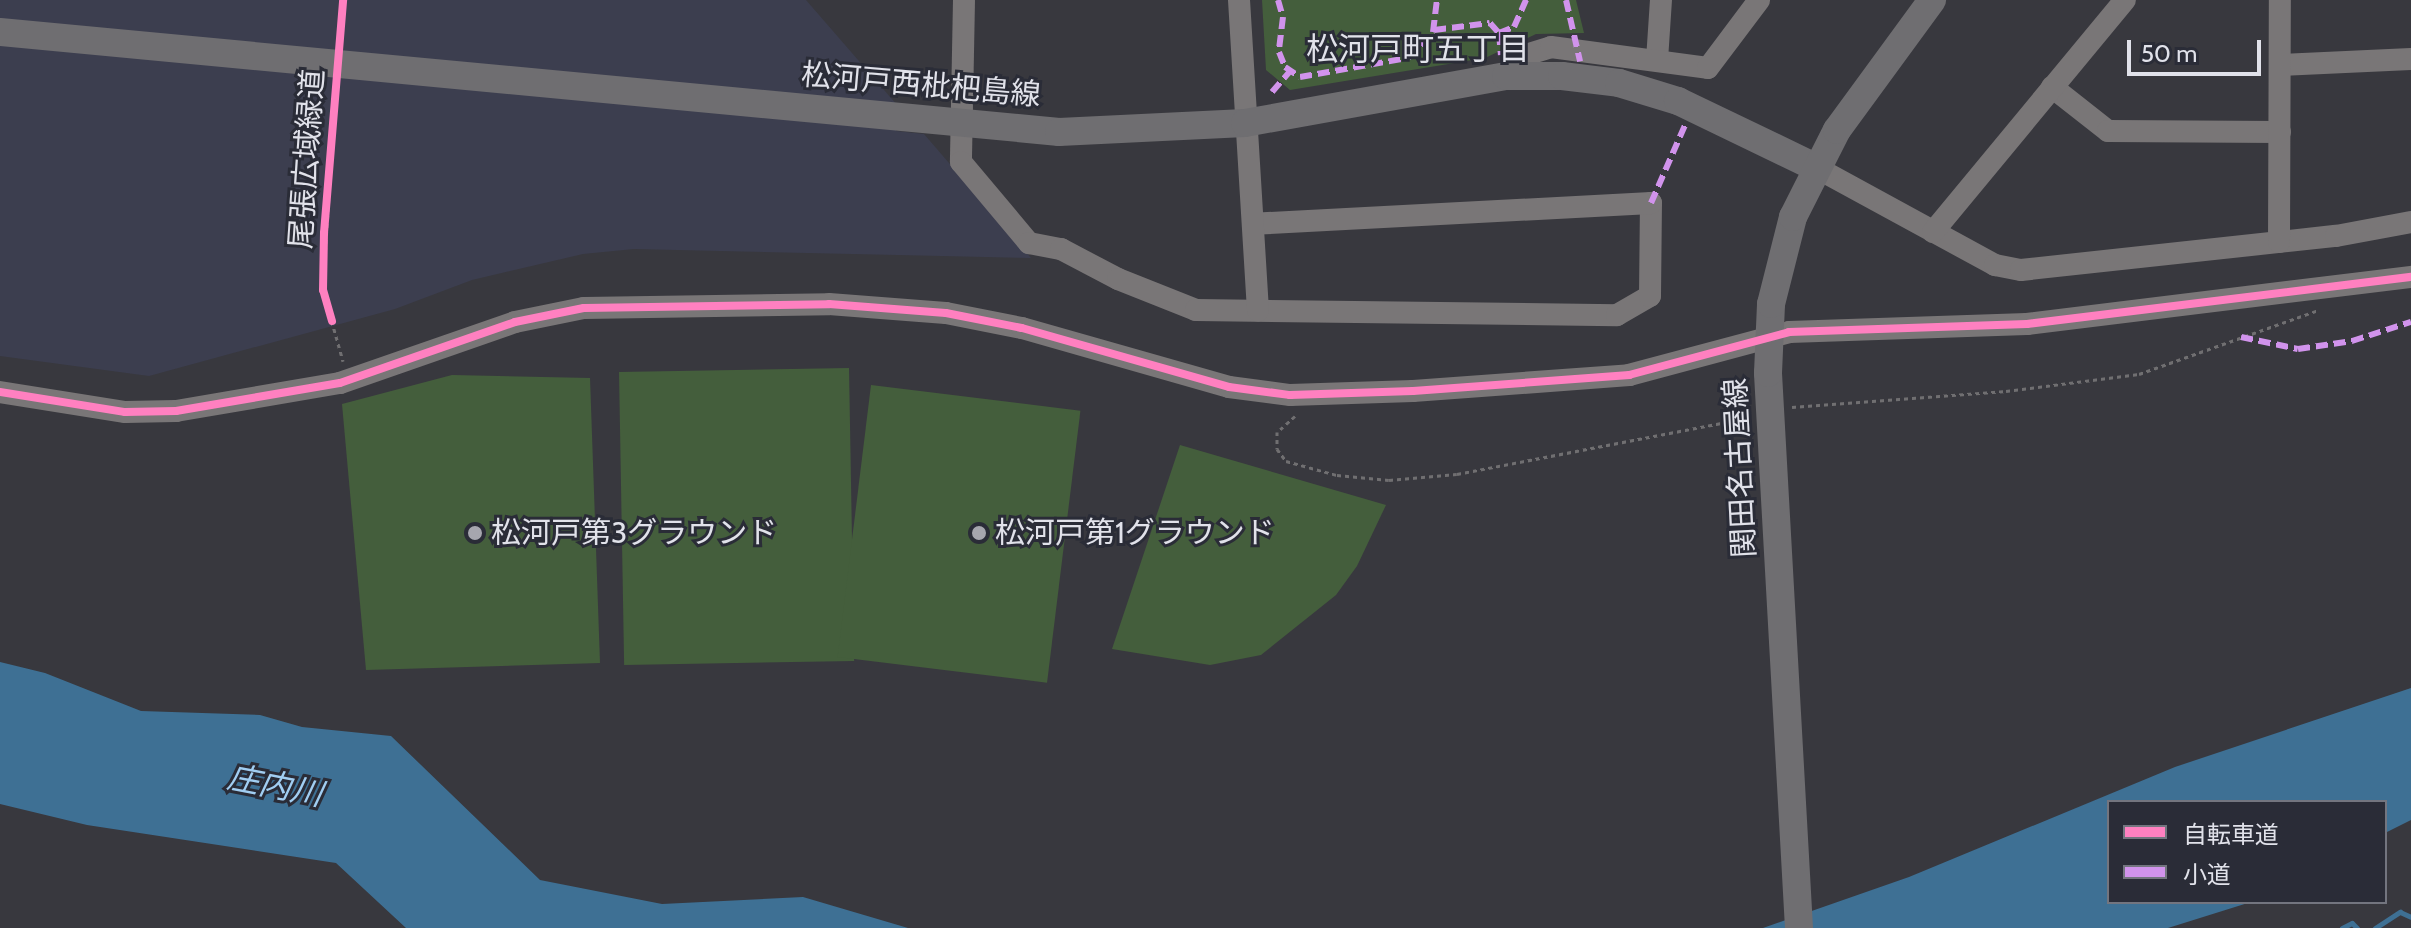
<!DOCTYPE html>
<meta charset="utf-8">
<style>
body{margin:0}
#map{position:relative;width:2411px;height:928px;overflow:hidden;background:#38383e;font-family:Cabin,"Noto Sans JP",sans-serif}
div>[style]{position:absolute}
.built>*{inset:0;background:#3c3e4f}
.green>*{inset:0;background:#445e3c;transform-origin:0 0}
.water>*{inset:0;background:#3e7094}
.stream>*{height:5px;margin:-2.5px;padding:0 2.5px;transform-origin:2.5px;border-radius:2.5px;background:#3e7094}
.path>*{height:3px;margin-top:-1.5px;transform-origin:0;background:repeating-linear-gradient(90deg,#706f71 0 4px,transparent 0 8px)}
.minor>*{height:22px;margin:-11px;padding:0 11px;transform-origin:11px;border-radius:11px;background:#797677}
.major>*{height:28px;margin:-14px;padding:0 14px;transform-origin:14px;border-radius:14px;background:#6f6e71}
.quiet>*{height:6px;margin-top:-3px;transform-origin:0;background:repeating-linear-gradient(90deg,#d193ec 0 12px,transparent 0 18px)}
.cycleway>*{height:8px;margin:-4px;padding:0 4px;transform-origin:4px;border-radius:4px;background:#ff80c0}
.dots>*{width:22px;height:22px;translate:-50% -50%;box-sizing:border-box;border:4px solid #2a2c37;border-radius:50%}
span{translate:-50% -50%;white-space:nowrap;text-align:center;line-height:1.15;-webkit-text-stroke:6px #2a2c37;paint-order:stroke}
.street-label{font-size:30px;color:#e1e2ea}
.poi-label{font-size:30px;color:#e1e2ea}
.left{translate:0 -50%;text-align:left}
.neighbourhood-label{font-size:32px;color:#e1e2ea}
.water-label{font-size:32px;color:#a1cef2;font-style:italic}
.legend{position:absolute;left:2107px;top:800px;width:280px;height:104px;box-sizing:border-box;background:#2a2c37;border:2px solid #73757f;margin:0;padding:10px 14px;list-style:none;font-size:24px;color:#e1e2ea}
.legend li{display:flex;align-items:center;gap:16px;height:40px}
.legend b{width:40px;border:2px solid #73757f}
.scale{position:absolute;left:2127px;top:40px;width:134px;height:36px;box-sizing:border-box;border:4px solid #e1e2ea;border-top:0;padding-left:10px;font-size:24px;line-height:28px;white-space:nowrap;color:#e1e2ea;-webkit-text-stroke:6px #2a2c37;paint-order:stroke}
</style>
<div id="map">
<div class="built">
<i style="clip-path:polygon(0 0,806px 0,898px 106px,896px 131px,924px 134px,1031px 258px,634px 249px,583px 254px,472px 280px,395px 309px,149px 376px,0 356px)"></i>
</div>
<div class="green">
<i style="clip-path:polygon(1262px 0,1576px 0,1584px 33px,1536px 34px,1485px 58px,1290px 90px,1266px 70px)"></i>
<i style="left:849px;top:368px;width:293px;height:230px;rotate:89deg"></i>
<i style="clip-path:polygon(452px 375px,590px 378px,600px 663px,366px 670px,342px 404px)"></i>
<i style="left:871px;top:385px;width:211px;height:274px;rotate:7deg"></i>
<i style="clip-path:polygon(1180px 445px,1386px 505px,1357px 566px,1336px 595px,1261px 655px,1210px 665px,1112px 649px)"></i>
</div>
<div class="water">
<i style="clip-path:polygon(0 662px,45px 673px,141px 711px,260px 715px,302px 727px,391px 736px,540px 880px,662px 904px,803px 897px,908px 928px,406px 928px,336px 863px,87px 825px,0 804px)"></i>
<i style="clip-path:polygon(2411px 688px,2411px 820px,2385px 833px,2385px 802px,2109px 802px,2109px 902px,2251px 902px,2168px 928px,1763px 928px,1909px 877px,2175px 767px)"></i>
</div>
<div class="stream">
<i style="left:2342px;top:928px;width:11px;rotate:-27deg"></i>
<i style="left:2352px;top:923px;width:7px;rotate:45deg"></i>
<i style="left:2375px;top:928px;width:30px;rotate:-33deg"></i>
<i style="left:2400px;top:912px;width:12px;rotate:24deg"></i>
</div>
<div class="path">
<i style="left:340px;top:41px;width:41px;rotate:-85.8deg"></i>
<i style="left:336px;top:88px;width:202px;rotate:93.7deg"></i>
<i style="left:323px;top:290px;width:74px;rotate:74.3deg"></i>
<i style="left:1792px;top:407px;width:215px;rotate:-4.3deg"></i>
<i style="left:2006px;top:391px;width:134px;rotate:-7.3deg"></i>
<i style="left:2139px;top:374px;width:191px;rotate:-19.6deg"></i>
<i style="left:1295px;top:416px;width:24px;rotate:138deg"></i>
<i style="left:1277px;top:432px;width:17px;rotate:90deg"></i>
<i style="left:1277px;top:449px;width:15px;rotate:53deg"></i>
<i style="left:1286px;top:461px;width:53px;rotate:15.4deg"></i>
<i style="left:1337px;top:475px;width:52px;rotate:5.5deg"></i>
<i style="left:1389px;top:480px;width:68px;rotate:-5deg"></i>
<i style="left:1457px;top:474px;width:297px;rotate:-10.9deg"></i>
</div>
<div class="minor">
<i style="left:964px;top:0;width:162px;rotate:91.1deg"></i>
<i style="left:961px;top:162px;width:106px;rotate:50deg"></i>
<i style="left:1029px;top:243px;width:33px;rotate:11deg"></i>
<i style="left:1061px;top:249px;width:64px;rotate:27.8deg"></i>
<i style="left:1118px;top:279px;width:84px;rotate:21.7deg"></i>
<i style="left:1196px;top:310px;width:421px;rotate:0.7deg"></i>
<i style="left:1617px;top:315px;width:38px;rotate:-30deg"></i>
<i style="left:1650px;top:296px;width:93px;rotate:-89.4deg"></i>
<i style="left:1651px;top:203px;width:398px;rotate:177deg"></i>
<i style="left:1239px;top:0;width:311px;rotate:86.5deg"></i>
<i style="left:1657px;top:60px;width:60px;rotate:-86.2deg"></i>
<i style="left:2281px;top:65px;width:130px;rotate:-2.6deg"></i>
<i style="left:1514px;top:76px;width:22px;rotate:-68deg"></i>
<i style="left:1522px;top:56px;width:30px;rotate:-17deg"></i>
<i style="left:1551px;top:47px;width:158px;rotate:7.6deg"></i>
<i style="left:1708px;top:68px;width:85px;rotate:-53.1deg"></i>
<i style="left:2052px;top:87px;width:71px;rotate:38.2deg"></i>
<i style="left:2108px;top:131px;width:172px;rotate:0.3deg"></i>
<i style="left:1817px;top:168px;width:203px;rotate:28.6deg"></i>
<i style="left:1995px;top:265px;width:26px;rotate:11deg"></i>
<i style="left:2021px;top:270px;width:317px;rotate:-6.2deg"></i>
<i style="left:2336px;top:236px;width:76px;rotate:-10.6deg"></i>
<i style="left:1933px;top:232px;width:301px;rotate:-50.4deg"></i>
<i style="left:2279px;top:242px;width:242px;rotate:-89.8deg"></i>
<i style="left:0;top:392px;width:127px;rotate:9.1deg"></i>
<i style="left:125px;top:412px;width:51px;rotate:-1.1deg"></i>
<i style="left:176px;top:411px;width:166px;rotate:-9.7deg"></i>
<i style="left:340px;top:383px;width:185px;rotate:-19.2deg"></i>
<i style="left:515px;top:322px;width:70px;rotate:-11.5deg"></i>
<i style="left:584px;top:308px;width:245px;rotate:-0.9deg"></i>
<i style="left:829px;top:304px;width:117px;rotate:4.4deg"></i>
<i style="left:946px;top:313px;width:77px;rotate:11.2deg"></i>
<i style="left:1022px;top:328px;width:215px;rotate:15.9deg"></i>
<i style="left:1229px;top:387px;width:62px;rotate:7.5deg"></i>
<i style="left:1290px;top:395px;width:123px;rotate:-1.9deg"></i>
<i style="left:1413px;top:391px;width:217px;rotate:-4.2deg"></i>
<i style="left:1629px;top:375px;width:166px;rotate:-15deg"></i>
<i style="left:1789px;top:332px;width:238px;rotate:-1.9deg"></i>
<i style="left:2027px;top:324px;width:387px;rotate:-7deg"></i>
</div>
<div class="major">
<i style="left:0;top:32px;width:1064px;rotate:5.39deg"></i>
<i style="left:1059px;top:132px;width:186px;rotate:-2.8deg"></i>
<i style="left:1245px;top:123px;width:265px;rotate:-10.2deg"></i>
<i style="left:1506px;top:76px;width:56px"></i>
<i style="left:1562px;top:76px;width:57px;rotate:7deg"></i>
<i style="left:1619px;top:83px;width:62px;rotate:17deg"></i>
<i style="left:1678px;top:101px;width:154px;rotate:25.7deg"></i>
<i style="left:1799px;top:928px;width:556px;rotate:-93.2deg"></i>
<i style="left:1768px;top:373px;width:69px;rotate:-87.5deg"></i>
<i style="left:1771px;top:304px;width:90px;rotate:-75.8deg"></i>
<i style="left:1793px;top:217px;width:97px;rotate:-63.2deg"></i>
<i style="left:1837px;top:130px;width:161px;rotate:-53.8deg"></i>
</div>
<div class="quiet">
<i style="left:1278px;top:0;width:18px;rotate:74deg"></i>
<i style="left:1283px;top:17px;width:35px;rotate:97deg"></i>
<i style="left:1279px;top:52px;width:16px;rotate:68deg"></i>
<i style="left:1285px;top:67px;width:18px;rotate:34deg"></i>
<i style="left:1300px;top:77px;width:110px;rotate:-10deg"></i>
<i style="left:1408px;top:58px;width:36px;rotate:-46deg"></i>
<i style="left:1433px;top:32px;width:32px;rotate:-83deg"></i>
<i style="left:1566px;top:0;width:63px;rotate:77.1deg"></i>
<i style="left:1434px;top:30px;width:56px;rotate:-7.1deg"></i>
<i style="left:1490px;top:23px;width:13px;rotate:48deg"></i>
<i style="left:1499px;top:33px;width:22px;rotate:85deg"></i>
<i style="left:1499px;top:33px;width:16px;rotate:-22deg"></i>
<i style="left:1514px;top:27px;width:30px;rotate:-66deg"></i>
<i style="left:1272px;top:92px;width:28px;rotate:-49deg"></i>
<i style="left:1651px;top:203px;width:85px;rotate:-66.4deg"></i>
<i style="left:2241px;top:337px;width:58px;rotate:11.9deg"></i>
<i style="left:2298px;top:349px;width:55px;rotate:-8.4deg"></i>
<i style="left:2352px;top:341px;width:62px;rotate:-17.9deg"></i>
</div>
<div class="cycleway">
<i style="left:332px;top:321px;width:32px;rotate:-106deg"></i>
<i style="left:323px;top:290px;width:57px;rotate:-89deg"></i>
<i style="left:324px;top:233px;width:234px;rotate:-85.3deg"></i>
<i style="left:0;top:392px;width:127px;rotate:9.1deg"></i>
<i style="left:125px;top:412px;width:51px;rotate:-1.1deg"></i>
<i style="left:176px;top:411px;width:166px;rotate:-9.7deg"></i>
<i style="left:340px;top:383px;width:185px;rotate:-19.2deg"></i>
<i style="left:515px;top:322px;width:70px;rotate:-11.5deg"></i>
<i style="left:584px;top:308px;width:245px;rotate:-0.9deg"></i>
<i style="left:829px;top:304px;width:117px;rotate:4.4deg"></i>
<i style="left:946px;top:313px;width:77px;rotate:11.2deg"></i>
<i style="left:1022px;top:328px;width:215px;rotate:15.9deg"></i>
<i style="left:1229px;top:387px;width:62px;rotate:7.5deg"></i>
<i style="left:1290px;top:395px;width:123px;rotate:-1.9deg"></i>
<i style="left:1413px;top:391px;width:217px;rotate:-4.2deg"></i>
<i style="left:1629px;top:375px;width:166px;rotate:-15deg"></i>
<i style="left:1789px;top:332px;width:238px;rotate:-1.9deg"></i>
<i style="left:2027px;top:324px;width:387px;rotate:-7deg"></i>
</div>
<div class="dots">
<i style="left:475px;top:533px;background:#a6a6ae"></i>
<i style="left:979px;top:533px;background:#a6a6ae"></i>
</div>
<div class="street-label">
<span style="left:921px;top:85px;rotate:5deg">松河戸西枇杷島線</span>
<span style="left:307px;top:159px;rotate:-86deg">尾張広域緑道</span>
<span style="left:1740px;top:468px;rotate:-93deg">関田名古屋線</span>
</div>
<div class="poi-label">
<span class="left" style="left:491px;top:533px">松河戸第3グラウンド</span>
<span class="left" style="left:995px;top:533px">松河戸第1グラウンド</span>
</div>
<div class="neighbourhood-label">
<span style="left:1418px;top:49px">松河戸町五丁目</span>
</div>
<div class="water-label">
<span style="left:275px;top:786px;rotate:11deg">庄内川</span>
</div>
<ul class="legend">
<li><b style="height:10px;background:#ff80c0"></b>自転車道</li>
<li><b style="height:10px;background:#d193ec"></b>小道</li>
</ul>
<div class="scale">50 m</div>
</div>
